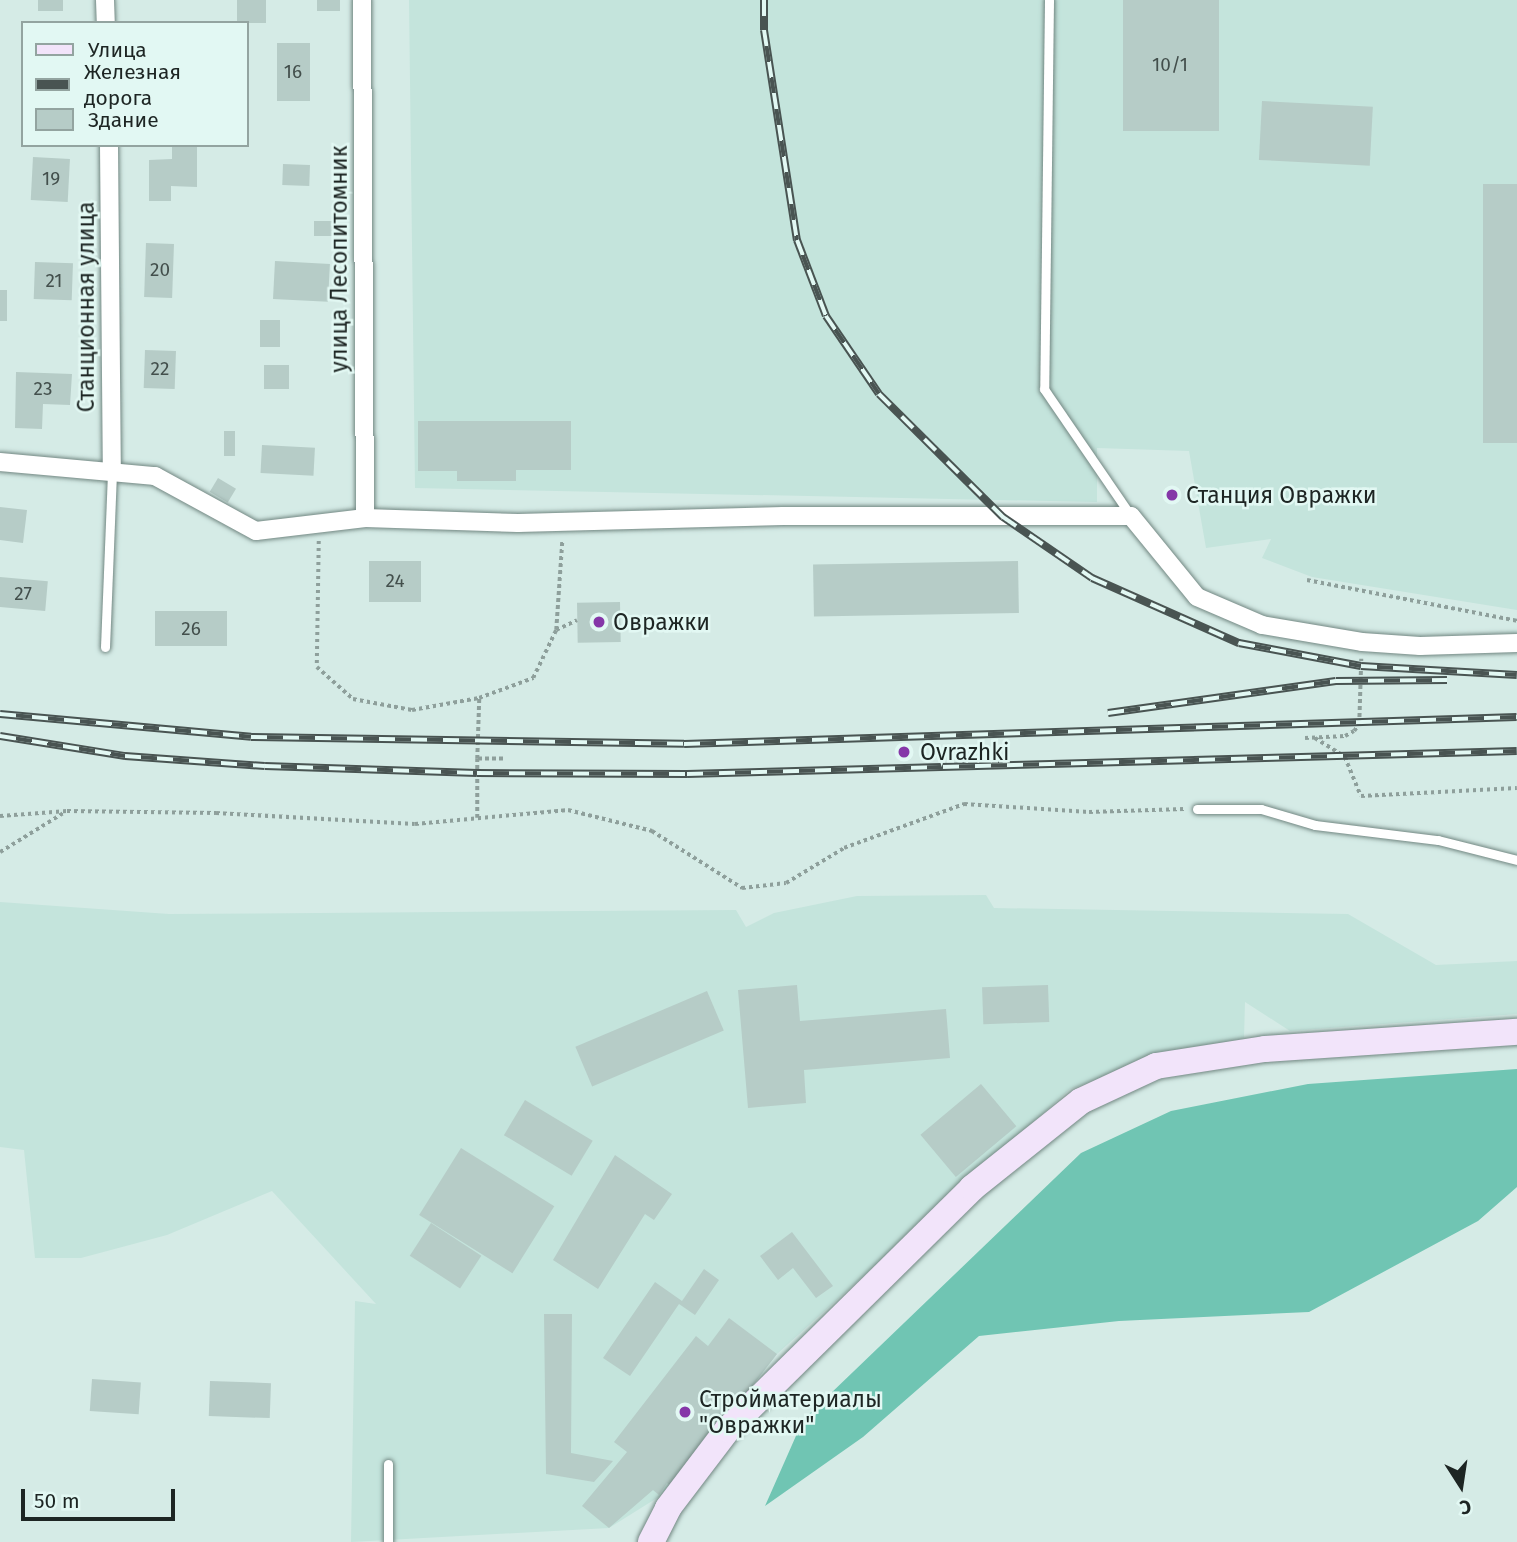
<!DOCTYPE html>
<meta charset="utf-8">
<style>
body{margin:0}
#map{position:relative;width:1517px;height:1542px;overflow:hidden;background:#d5ebe6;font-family:"Fira Sans",sans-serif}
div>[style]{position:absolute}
.built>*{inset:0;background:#c4e4dc}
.forest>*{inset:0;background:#70c5b3}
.building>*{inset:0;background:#b6ccc7;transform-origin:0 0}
.path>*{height:3.5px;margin-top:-1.75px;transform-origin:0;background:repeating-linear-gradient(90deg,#8e9f9b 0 3.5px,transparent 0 7px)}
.roads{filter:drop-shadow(0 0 2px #728782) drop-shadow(0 0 2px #728782)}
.lane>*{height:9px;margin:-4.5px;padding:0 4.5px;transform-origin:4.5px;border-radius:4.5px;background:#fff}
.street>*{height:18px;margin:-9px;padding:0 9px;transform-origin:9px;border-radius:9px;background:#fff}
.secondary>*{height:26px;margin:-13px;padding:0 13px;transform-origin:13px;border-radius:13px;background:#f2e4fa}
.rail>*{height:8px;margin-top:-4px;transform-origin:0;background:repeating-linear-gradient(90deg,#e2f8f3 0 16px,#495452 0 32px);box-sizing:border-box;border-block:2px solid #495452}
.dots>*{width:19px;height:19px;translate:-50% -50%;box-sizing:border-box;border:4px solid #e2f8f3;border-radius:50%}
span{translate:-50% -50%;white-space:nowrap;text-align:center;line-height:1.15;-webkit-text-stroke:5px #e2f8f3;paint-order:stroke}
.number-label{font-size:19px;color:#434f4c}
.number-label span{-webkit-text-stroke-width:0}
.street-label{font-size:23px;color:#1d2523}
.poi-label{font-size:23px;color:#1d2523}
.left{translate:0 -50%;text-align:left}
.legend{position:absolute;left:21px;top:21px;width:228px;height:126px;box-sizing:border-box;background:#e2f8f3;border:2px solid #93a4a0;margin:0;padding:9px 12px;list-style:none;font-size:21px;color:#1d2523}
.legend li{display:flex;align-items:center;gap:14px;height:35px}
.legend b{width:35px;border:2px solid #93a4a0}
.north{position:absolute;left:1426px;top:1451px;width:70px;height:70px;-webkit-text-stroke:5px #e2f8f3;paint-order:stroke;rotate:168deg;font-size:19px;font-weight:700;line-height:28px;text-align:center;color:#1d2523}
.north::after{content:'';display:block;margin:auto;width:24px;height:32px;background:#1d2523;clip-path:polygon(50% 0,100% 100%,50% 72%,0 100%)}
.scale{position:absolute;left:21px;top:1489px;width:154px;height:32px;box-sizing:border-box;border:4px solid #1d2523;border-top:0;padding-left:9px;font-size:21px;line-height:24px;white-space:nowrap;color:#1d2523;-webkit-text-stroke:5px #e2f8f3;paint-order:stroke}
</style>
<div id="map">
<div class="built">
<i style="clip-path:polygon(409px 0,1517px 0,1517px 610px,1312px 577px,1262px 558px,1271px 539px,1206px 548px,1189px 451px,1097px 448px,1097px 502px,415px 488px)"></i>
<i style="clip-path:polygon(986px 895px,994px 908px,1348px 914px,1436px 965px,1517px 961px,1517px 1014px,1290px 1031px,1245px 1002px,1244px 1038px,1160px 1057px,1070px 1089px,777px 1354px,673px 1488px,609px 1528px,351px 1542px,355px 1301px,376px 1304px,272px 1191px,167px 1235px,81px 1258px,35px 1258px,24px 1150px,0 1147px,0 902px,169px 914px,736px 910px,746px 927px,774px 913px,857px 896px)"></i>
</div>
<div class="forest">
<i style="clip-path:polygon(1517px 1069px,1517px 1187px,1478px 1221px,1309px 1312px,1119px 1321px,979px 1336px,863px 1437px,765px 1506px,803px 1420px,1081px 1153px,1171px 1111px,1308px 1084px)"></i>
</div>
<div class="building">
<i style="left:38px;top:0;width:25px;height:11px"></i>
<i style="left:237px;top:0;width:29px;height:23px"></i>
<i style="left:317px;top:0;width:23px;height:11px"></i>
<i style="left:1123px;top:0;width:96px;height:131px"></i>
<i style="left:277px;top:43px;width:33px;height:58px"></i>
<i style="left:1262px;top:101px;width:111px;height:59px;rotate:3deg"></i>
<i style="clip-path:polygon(172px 145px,197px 145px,197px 187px,171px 186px,171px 201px,149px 201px,149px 160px,172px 159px)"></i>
<i style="left:33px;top:157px;width:37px;height:43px;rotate:3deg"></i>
<i style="left:283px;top:164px;width:27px;height:21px;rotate:2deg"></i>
<i style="left:1483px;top:184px;width:34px;height:259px"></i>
<i style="left:314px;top:221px;width:21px;height:15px"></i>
<i style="left:146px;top:243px;width:28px;height:54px;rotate:2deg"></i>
<i style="left:275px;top:261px;width:55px;height:38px;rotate:3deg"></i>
<i style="left:35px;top:262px;width:38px;height:37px;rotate:2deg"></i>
<i style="left:0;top:290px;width:7px;height:31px"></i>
<i style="left:260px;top:320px;width:20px;height:27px"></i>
<i style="left:145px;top:350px;width:31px;height:38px;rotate:2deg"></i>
<i style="left:264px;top:365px;width:25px;height:24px"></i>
<i style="clip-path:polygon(16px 372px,72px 374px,70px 405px,43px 404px,42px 429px,15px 428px)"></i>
<i style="clip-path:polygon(418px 421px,571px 421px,571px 470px,516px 470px,516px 481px,457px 481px,457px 471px,418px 471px)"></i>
<i style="left:224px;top:431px;width:11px;height:25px"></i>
<i style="left:262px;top:445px;width:53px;height:28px;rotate:3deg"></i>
<i style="left:218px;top:478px;width:21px;height:16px;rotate:31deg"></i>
<i style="clip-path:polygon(0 507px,27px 510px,23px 543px,0 540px)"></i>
<i style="left:369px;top:561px;width:52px;height:41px"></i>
<i style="left:1018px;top:561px;width:52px;height:205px;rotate:89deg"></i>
<i style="left:0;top:577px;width:48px;height:30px;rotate:5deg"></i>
<i style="left:620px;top:602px;width:40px;height:43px;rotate:89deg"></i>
<i style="left:227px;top:611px;width:35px;height:72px;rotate:90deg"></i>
<i style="clip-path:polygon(797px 985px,800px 1021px,946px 1009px,950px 1058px,804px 1070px,806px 1103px,748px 1108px,738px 990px)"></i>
<i style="left:1048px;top:985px;width:37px;height:66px;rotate:88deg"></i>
<i style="left:707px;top:991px;width:43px;height:143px;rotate:67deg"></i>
<i style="left:981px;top:1084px;width:55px;height:79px;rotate:50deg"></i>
<i style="left:525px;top:1100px;width:79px;height:41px;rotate:31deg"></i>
<i style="left:461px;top:1148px;width:110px;height:79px;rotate:32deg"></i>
<i style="clip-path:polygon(615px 1155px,672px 1194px,654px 1220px,645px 1214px,598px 1289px,553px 1260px)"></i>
<i style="left:431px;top:1223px;width:60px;height:39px;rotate:33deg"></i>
<i style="clip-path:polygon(792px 1232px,833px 1286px,816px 1298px,793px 1268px,778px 1280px,760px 1256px)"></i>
<i style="clip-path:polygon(704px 1269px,719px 1280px,695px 1315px,679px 1304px,630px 1376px,603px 1358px,655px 1282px,682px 1301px)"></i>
<i style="clip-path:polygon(544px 1314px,572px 1314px,571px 1453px,613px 1461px,594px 1482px,546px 1474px)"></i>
<i style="clip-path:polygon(729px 1318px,777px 1354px,673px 1488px,667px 1483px,659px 1495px,653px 1490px,609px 1528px,582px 1506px,627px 1452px,614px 1442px,696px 1336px,708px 1346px)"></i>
<i style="left:92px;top:1379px;width:49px;height:32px;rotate:4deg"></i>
<i style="left:210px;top:1381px;width:61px;height:35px;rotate:2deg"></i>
</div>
<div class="path">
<i style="left:319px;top:541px;width:126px;rotate:90.9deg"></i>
<i style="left:317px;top:667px;width:48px;rotate:41.6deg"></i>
<i style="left:353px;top:699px;width:60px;rotate:10.6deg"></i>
<i style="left:412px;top:710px;width:68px;rotate:-10.2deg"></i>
<i style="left:1307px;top:580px;width:214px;rotate:11deg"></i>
<i style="left:556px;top:630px;width:89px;rotate:-86.1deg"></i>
<i style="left:1305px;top:738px;width:40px;rotate:-2.9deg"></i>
<i style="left:1345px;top:736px;width:10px;rotate:-29deg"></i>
<i style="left:1354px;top:731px;width:9px;rotate:-54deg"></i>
<i style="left:1359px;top:724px;width:65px;rotate:-88.2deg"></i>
<i style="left:1315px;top:738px;width:36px;rotate:32deg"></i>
<i style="left:1345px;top:757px;width:42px;rotate:67.7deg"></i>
<i style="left:1361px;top:796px;width:156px;rotate:-2.9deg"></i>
<i style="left:503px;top:759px;width:26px;rotate:180deg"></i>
<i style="left:477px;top:759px;width:61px;rotate:-88.1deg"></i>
<i style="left:479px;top:698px;width:58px;rotate:-20.3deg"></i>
<i style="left:533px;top:678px;width:53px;rotate:-64.4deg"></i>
<i style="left:556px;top:630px;width:23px;rotate:-25deg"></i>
<i style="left:0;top:816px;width:67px;rotate:-4.3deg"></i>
<i style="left:67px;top:811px;width:149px;rotate:0.8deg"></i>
<i style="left:216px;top:813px;width:199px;rotate:3.2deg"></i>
<i style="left:415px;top:824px;width:154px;rotate:-5.2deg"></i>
<i style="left:568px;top:810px;width:87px;rotate:14deg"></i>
<i style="left:652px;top:831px;width:107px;rotate:32.3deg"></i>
<i style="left:742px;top:888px;width:44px;rotate:-6.5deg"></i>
<i style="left:786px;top:883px;width:68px;rotate:-31.1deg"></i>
<i style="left:844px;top:848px;width:128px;rotate:-20.1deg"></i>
<i style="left:964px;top:804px;width:125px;rotate:3.7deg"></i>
<i style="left:1089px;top:812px;width:95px;rotate:-1.8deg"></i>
<i style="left:477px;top:818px;width:59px;rotate:-90deg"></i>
<i style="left:0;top:852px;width:76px;rotate:-31.6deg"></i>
</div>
<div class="roads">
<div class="lane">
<i style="left:1049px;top:0;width:389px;rotate:90.7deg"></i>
<i style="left:1044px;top:389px;width:154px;rotate:55.6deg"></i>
<i style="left:105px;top:647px;width:177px;rotate:-87.7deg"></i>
<i style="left:1197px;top:809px;width:64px"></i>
<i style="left:1261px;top:809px;width:56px;rotate:16.5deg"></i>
<i style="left:1315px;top:825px;width:124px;rotate:7deg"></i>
<i style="left:1438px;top:840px;width:81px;rotate:14.2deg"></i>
<i style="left:388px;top:1464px;width:78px;rotate:90deg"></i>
</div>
<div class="street">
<i style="left:105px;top:0;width:23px;rotate:88deg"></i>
<i style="left:362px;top:0;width:518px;rotate:89.67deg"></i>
<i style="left:109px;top:145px;width:324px;rotate:89.5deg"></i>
<i style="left:0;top:462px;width:156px;rotate:5.2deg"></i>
<i style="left:155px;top:476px;width:115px;rotate:28.6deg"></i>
<i style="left:256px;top:531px;width:110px;rotate:-6.8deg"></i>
<i style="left:365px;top:518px;width:153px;rotate:1.9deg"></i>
<i style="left:518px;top:523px;width:265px;rotate:-1.5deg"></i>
<i style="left:783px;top:516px;width:348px"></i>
<i style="left:1131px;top:516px;width:104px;rotate:50.8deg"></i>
<i style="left:1197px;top:597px;width:71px;rotate:23.3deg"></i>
<i style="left:1262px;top:625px;width:101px;rotate:9.6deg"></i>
<i style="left:1362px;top:642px;width:58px;rotate:3.9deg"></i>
<i style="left:1420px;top:646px;width:97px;rotate:-1.8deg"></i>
</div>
<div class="secondary">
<i style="left:651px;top:1542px;width:38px;rotate:-63deg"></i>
<i style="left:668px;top:1508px;width:99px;rotate:-52.8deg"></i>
<i style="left:728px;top:1429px;width:343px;rotate:-44.6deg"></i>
<i style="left:972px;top:1188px;width:139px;rotate:-38.6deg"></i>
<i style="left:1081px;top:1101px;width:83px;rotate:-25deg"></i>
<i style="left:1156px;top:1066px;width:110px;rotate:-8.9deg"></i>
<i style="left:1265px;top:1049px;width:253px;rotate:-3.9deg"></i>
</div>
</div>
<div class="rail">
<i style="left:764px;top:0;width:30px;rotate:90deg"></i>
<i style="left:764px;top:30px;width:213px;rotate:81.1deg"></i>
<i style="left:797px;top:240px;width:81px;rotate:69.1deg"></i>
<i style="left:826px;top:316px;width:94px;rotate:55.8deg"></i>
<i style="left:879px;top:394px;width:175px;rotate:44.8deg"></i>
<i style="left:1003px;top:517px;width:108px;rotate:34.4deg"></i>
<i style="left:1092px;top:578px;width:161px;rotate:23.9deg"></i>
<i style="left:1239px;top:643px;width:124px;rotate:10.7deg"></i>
<i style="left:1361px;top:666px;width:156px;rotate:3.3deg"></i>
<i style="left:1108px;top:713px;width:230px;rotate:-8deg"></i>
<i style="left:1336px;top:681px;width:111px;rotate:-0.5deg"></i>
<i style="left:0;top:714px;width:252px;rotate:5.2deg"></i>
<i style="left:251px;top:737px;width:433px;rotate:0.9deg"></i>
<i style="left:684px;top:744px;width:833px;rotate:-1.86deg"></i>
<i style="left:0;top:736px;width:127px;rotate:9.1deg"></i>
<i style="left:125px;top:756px;width:140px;rotate:4.1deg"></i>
<i style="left:265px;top:766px;width:212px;rotate:1.9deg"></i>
<i style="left:477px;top:773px;width:210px;rotate:0.3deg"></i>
<i style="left:687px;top:774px;width:830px;rotate:-1.59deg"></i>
</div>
<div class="dots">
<i style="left:1172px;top:495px;background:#8537a8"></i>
<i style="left:599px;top:622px;background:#8537a8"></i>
<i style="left:904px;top:752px;background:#8537a8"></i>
<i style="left:685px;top:1412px;background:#8537a8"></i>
</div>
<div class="number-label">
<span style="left:1170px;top:65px">10/1</span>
<span style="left:293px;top:72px">16</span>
<span style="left:51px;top:179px">19</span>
<span style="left:160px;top:270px">20</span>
<span style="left:54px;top:281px">21</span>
<span style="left:160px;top:369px">22</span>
<span style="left:43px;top:389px">23</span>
<span style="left:395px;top:581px">24</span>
<span style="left:23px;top:594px">27</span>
<span style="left:191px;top:629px">26</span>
</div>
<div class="street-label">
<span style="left:339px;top:259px;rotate:-90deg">улица Лесопитомник</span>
<span style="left:86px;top:307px;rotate:-90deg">Станционная улица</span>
</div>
<div class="poi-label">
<span class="left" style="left:1186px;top:495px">Станция Овражки</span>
<span class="left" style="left:613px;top:622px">Овражки</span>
<span class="left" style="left:920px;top:752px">Ovrazhki</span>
<span class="left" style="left:699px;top:1412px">Стройматериалы<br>"Овражки"</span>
</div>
<ul class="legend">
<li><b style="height:9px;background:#f2e4fa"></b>Улица</li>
<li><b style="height:9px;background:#495452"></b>Железная дорога</li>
<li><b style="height:19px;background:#b6ccc7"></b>Здание</li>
</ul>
<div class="north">С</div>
<div class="scale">50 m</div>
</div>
